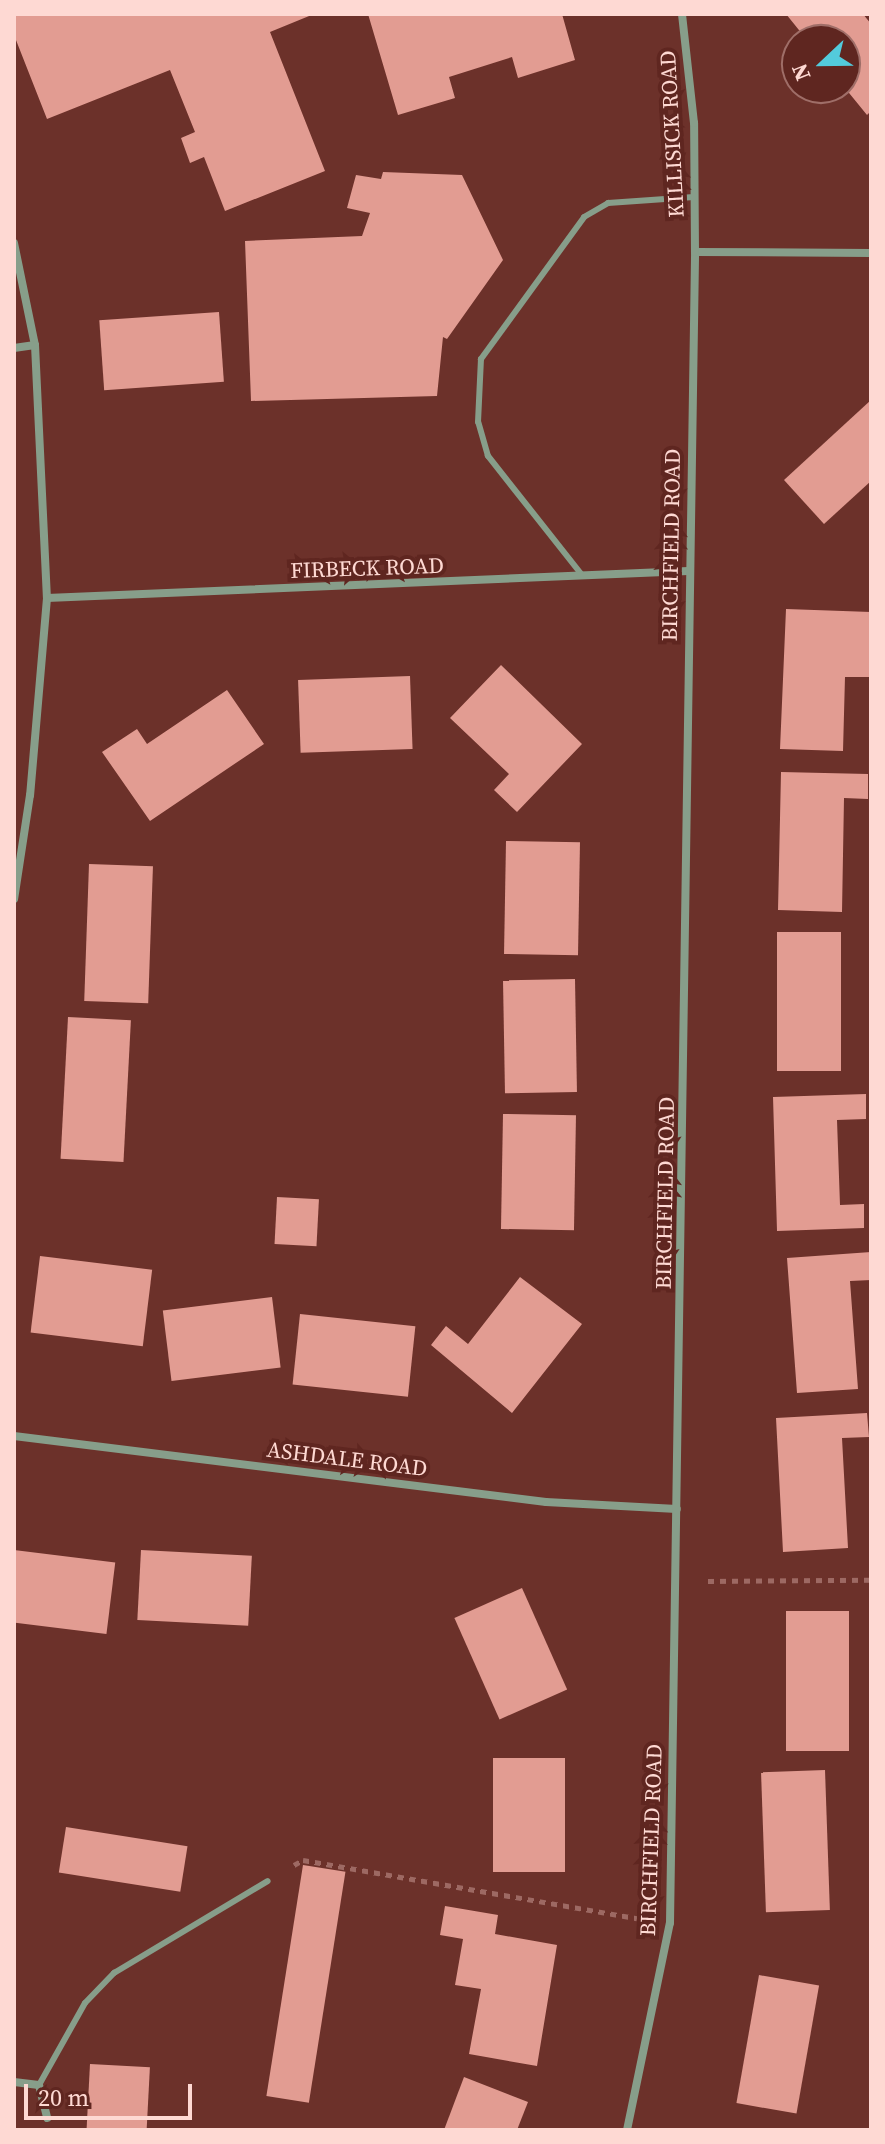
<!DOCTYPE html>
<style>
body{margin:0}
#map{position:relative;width:885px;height:2144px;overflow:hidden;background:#6c312a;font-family:"Source Serif 4",serif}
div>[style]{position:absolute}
.building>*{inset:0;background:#e29c92;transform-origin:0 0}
.path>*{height:5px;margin-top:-2.5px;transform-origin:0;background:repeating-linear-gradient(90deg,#9d6963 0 6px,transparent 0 12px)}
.lane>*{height:6px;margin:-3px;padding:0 3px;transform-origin:3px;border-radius:3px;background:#879e8a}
.street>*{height:8px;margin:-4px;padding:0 4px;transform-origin:4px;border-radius:4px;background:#879e8a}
span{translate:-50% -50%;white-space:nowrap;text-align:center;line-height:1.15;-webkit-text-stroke:8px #5f2620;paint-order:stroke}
.street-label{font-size:22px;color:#fed9d3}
.frame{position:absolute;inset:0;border:16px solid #fed9d3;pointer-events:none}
.north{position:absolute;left:781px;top:24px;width:80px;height:80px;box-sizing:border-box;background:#5f2620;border:2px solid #9f6e68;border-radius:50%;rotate:248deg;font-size:22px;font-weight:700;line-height:32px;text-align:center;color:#fed9d3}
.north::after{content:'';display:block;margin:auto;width:28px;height:36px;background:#53cbdc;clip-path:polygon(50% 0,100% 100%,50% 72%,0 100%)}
.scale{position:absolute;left:24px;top:2084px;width:168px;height:36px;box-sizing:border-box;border:4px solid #fed9d3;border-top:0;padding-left:10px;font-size:24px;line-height:28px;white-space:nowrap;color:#fed9d3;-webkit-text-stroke:6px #5f2620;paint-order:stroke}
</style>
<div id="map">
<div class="building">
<i style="clip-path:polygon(14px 14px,314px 14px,270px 32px,325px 171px,225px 211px,204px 157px,190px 163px,181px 138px,195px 132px,170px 70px,47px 119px,14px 35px)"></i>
<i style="clip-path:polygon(368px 14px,562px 14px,575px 60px,518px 78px,512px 57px,449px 77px,455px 98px,398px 115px)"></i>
<i style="clip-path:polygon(786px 14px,863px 14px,871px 24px,871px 111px,867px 115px,845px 88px,845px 40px,807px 40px)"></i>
<i style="clip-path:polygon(383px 172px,462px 175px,503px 260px,447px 339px,443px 337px,437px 396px,251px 401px,245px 241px,362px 236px,370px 213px,347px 208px,356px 175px,381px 179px)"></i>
<i style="left:219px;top:312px;width:70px;height:120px;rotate:86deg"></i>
<i style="clip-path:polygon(871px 400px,871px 481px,824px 524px,784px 480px)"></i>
<i style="clip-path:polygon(786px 609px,871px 612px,869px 677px,845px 677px,843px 751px,780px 749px)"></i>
<i style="clip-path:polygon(501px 665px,582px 744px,517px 812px,494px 790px,509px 774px,450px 718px)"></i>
<i style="left:410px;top:676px;width:73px;height:112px;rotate:88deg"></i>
<i style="clip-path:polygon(227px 690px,264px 744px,150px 821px,102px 752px,137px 729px,147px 744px)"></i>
<i style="clip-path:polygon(781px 772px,868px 774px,868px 799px,844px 798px,842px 912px,778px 910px)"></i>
<i style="left:506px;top:841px;width:74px;height:113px;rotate:1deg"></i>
<i style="left:89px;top:864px;width:64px;height:137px;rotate:2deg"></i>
<i style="left:777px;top:932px;width:64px;height:139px"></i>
<i style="left:575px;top:979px;width:113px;height:72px;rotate:89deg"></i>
<i style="left:68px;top:1017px;width:63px;height:142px;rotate:3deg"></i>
<i style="clip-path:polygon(866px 1094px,866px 1119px,837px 1120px,840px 1205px,864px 1204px,864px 1228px,777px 1231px,773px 1097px)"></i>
<i style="left:503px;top:1114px;width:73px;height:115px;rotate:1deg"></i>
<i style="left:277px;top:1197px;width:42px;height:47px;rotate:3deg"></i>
<i style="clip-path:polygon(871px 1252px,871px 1280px,850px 1281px,858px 1389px,797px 1393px,787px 1258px)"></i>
<i style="left:40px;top:1256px;width:113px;height:77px;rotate:7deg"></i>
<i style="clip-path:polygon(520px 1277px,582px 1324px,512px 1413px,431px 1345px,446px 1326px,468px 1344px)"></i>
<i style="left:272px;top:1297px;width:71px;height:110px;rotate:83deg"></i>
<i style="left:300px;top:1314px;width:116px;height:71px;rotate:6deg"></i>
<i style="clip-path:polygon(867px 1413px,869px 1437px,842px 1438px,848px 1548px,783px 1552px,776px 1418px)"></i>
<i style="left:14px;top:1550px;width:102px;height:72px;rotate:7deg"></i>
<i style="left:141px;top:1550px;width:111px;height:70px;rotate:3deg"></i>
<i style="left:522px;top:1588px;width:111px;height:74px;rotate:66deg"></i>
<i style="left:786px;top:1611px;width:63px;height:140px"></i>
<i style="left:493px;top:1758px;width:72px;height:114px"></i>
<i style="left:825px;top:1770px;width:140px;height:64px;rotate:88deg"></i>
<i style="left:66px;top:1827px;width:123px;height:46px;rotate:9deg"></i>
<i style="left:303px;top:1865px;width:43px;height:234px;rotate:9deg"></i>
<i style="clip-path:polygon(445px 1906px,498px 1915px,495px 1934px,557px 1945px,537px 2066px,469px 2054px,481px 1989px,455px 1985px,463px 1939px,440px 1935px)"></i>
<i style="left:759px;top:1975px;width:61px;height:130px;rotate:10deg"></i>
<i style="left:90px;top:2064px;width:60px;height:66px;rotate:3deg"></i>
<i style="clip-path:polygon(464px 2077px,528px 2102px,517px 2130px,444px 2130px)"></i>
</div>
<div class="path">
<i style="left:708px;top:1581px;width:163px;rotate:-0.4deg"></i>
<i style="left:294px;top:1865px;width:10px;rotate:-29deg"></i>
<i style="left:303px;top:1860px;width:339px;rotate:9.9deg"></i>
</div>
<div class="lane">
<i style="left:582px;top:575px;width:152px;rotate:-128.3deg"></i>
<i style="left:488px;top:456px;width:35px;rotate:-106deg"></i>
<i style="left:478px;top:422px;width:63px;rotate:-87.3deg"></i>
<i style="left:481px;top:359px;width:175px;rotate:-54deg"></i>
<i style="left:584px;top:217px;width:28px;rotate:-30deg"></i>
<i style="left:608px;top:203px;width:86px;rotate:-4deg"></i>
<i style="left:39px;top:2085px;width:94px;rotate:-60.7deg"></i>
<i style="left:85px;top:2003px;width:42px;rotate:-46deg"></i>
<i style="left:114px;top:1973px;width:179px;rotate:-30.9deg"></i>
</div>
<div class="street">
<i style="left:14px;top:243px;width:104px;rotate:78.4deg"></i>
<i style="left:35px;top:345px;width:253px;rotate:87.3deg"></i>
<i style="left:47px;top:598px;width:198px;rotate:94.9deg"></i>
<i style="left:30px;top:795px;width:105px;rotate:98.7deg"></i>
<i style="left:695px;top:252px;width:176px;rotate:0.3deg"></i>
<i style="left:14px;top:348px;width:21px;rotate:-8deg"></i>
<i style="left:47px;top:598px;width:642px;rotate:-2.41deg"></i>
<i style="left:14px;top:1436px;width:536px;rotate:7.07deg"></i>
<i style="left:546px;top:1502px;width:131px;rotate:3.1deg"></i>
<i style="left:14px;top:2082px;width:25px;rotate:7deg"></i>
<i style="left:39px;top:2085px;width:34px;rotate:76deg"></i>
<i style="left:627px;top:2130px;width:211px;rotate:-78.3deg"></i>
<i style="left:670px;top:1923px;width:1671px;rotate:-89.14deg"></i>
<i style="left:695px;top:252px;width:129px;rotate:-90.4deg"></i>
<i style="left:694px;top:123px;width:110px;rotate:-96.3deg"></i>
</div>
<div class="street-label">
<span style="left:672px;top:134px;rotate:-93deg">KILLISICK ROAD</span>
<span style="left:671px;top:545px;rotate:-89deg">BIRCHFIELD ROAD</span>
<span style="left:367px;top:568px;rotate:-2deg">FIRBECK ROAD</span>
<span style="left:665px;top:1193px;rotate:-89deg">BIRCHFIELD ROAD</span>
<span style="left:347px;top:1459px;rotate:7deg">ASHDALE ROAD</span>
<span style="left:651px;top:1840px;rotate:-88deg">BIRCHFIELD ROAD</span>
</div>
<div class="frame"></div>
<div class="north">N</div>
<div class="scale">20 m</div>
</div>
